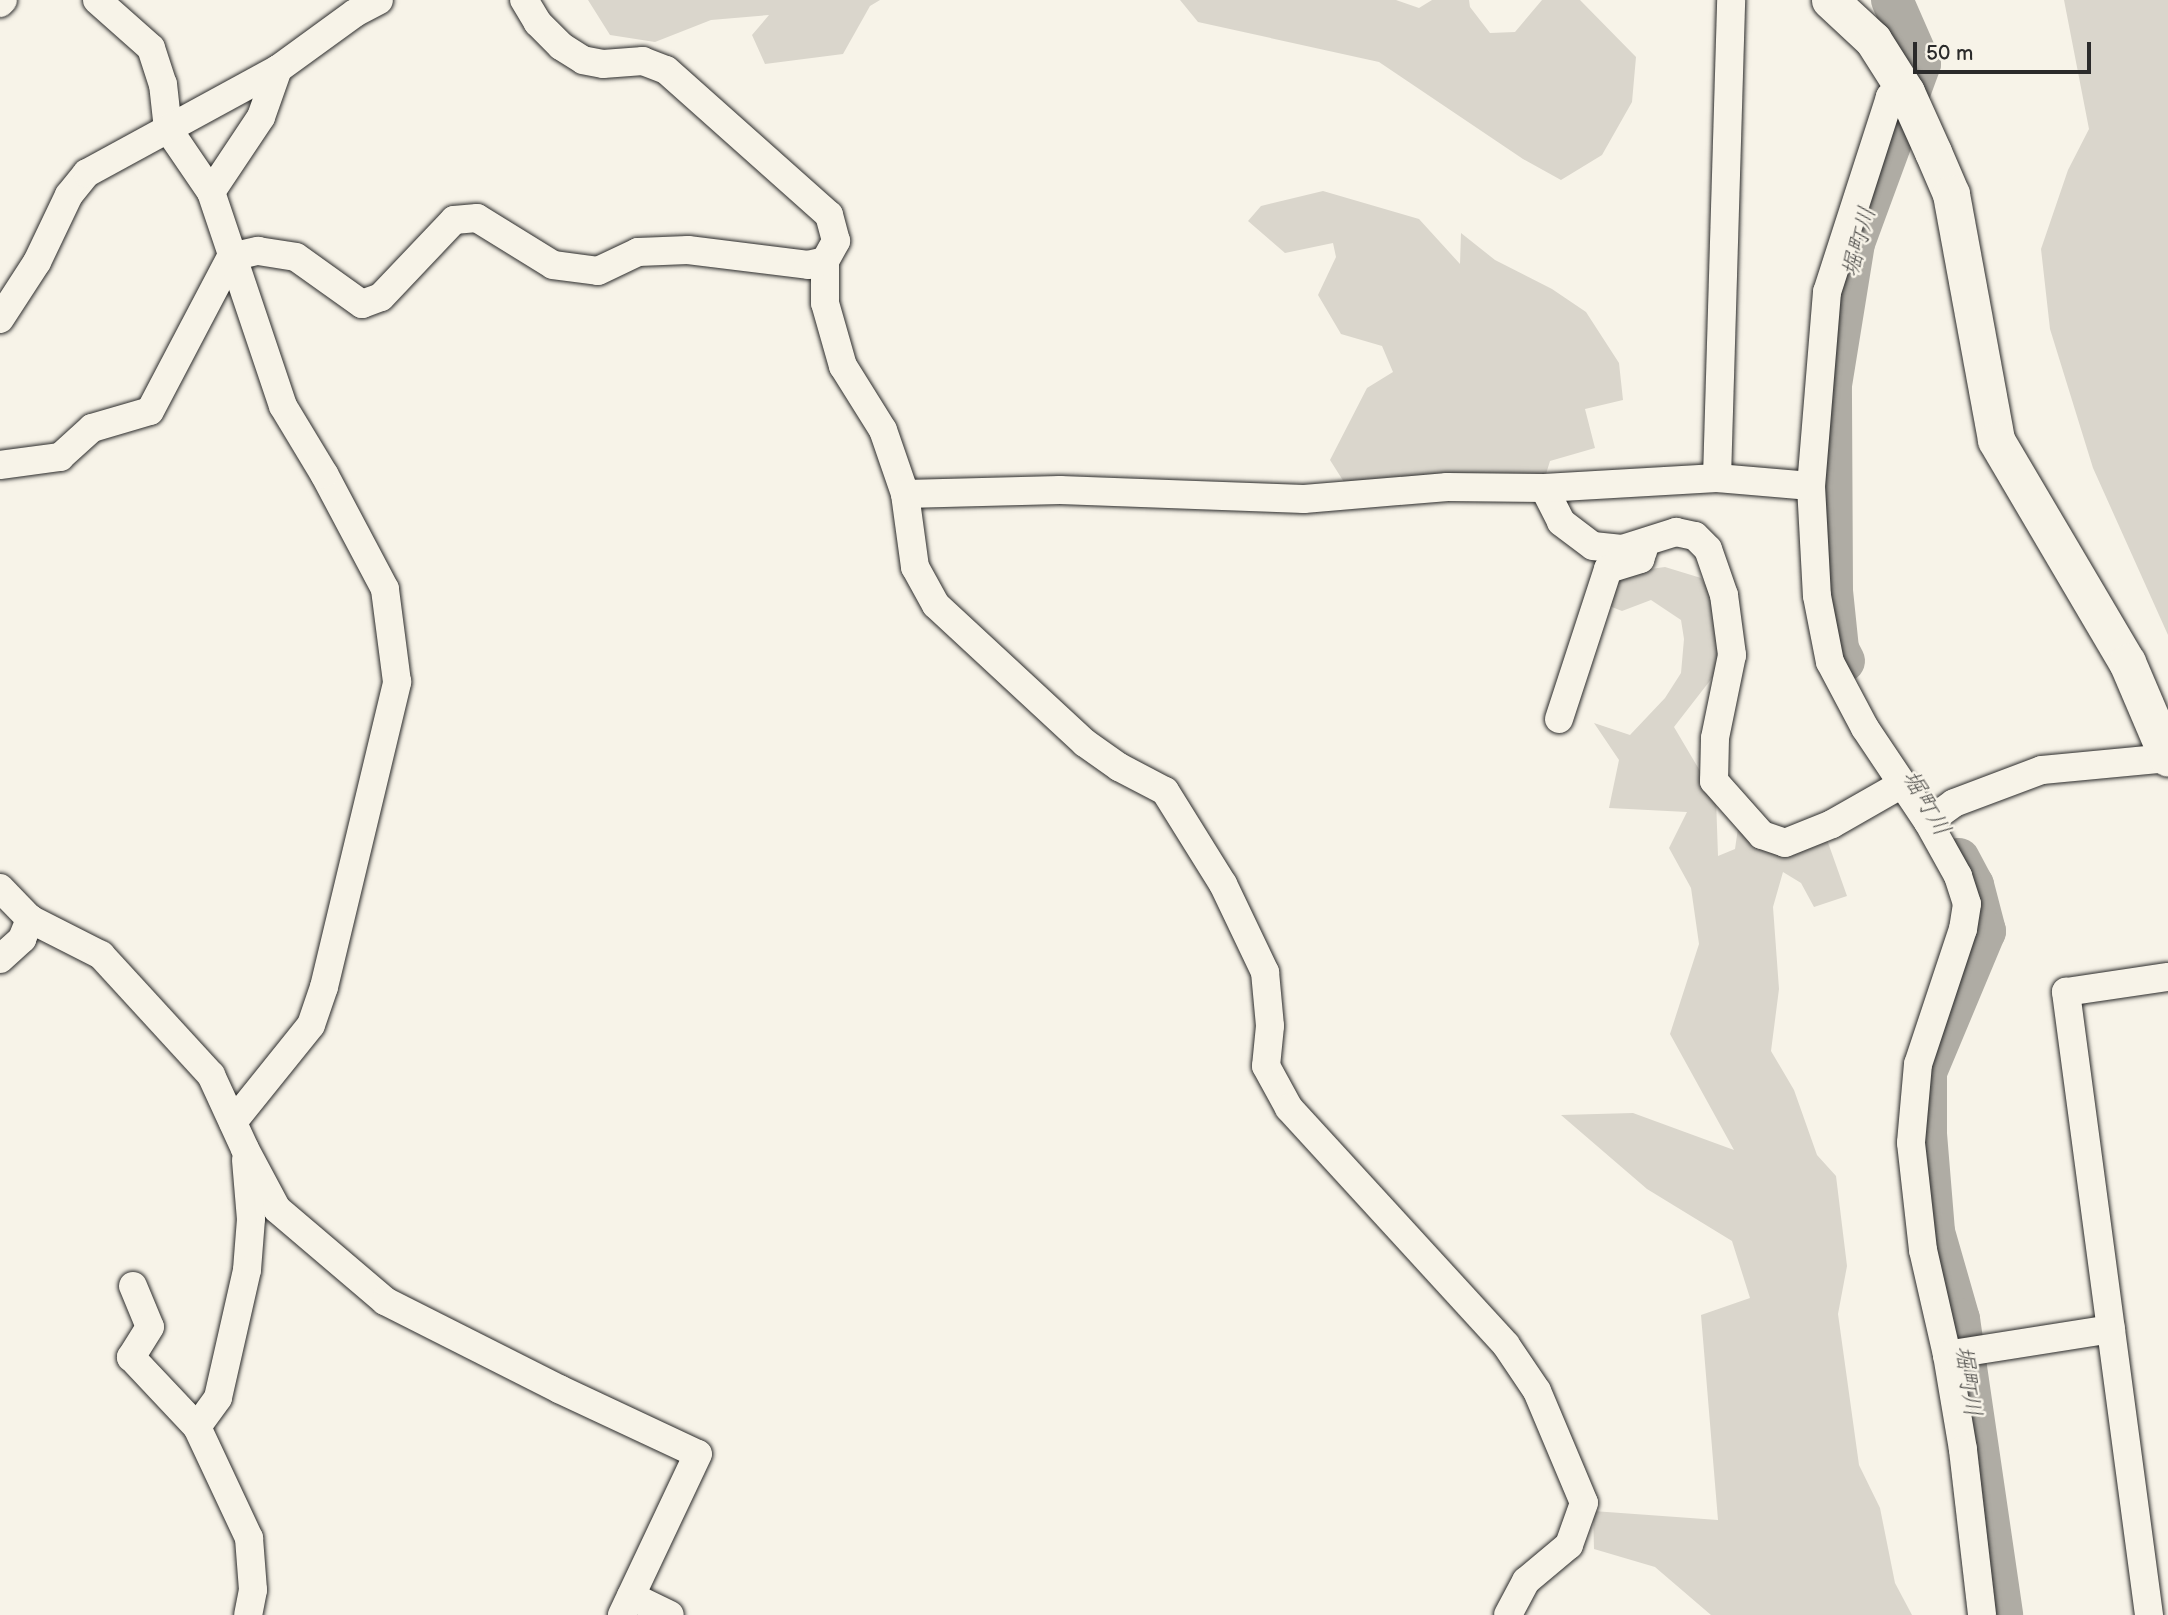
<!DOCTYPE html>
<meta charset="utf-8">
<style>
body{margin:0}
#map{position:relative;width:2168px;height:1615px;overflow:hidden;background:#f7f3e8;font-family:"Balsamiq Sans","Klee One",sans-serif}
div>[style]{position:absolute}
.green>*{inset:0;background:#dad6cc}
.river>*{height:42px;margin:-21px;padding:0 21px;transform-origin:21px;border-radius:21px;background:#afaca4}
.roads{filter:drop-shadow(0 0 2px #2b2b2b) drop-shadow(0 0 2px #2b2b2b)}
.minor>*{height:28px;margin:-14px;padding:0 14px;transform-origin:14px;border-radius:14px;background:#f7f3e8}
.tertiary>*{height:37px;margin:-18.5px;padding:0 18.5px;transform-origin:18.5px;border-radius:18.5px;background:#f7f3e8}
span{translate:-50% -50%;white-space:nowrap;text-align:center;line-height:1.15;-webkit-text-stroke:5px #f7f3e8;paint-order:stroke}
.water-label{font-size:24px;color:#53524f;font-style:italic}
.scale{position:absolute;left:1913px;top:42px;width:178px;height:32px;box-sizing:border-box;border:4px solid #2b2b2b;border-top:0;padding-left:9px;font-size:21px;line-height:24px;white-space:nowrap;color:#2b2b2b;-webkit-text-stroke:5px #f7f3e8;paint-order:stroke}
</style>
<div id="map">
<div class="green">
<i style="clip-path:polygon(588px 0,880px 0,870px 6px,843px 54px,765px 64px,752px 35px,769px 15px,711px 20px,655px 42px,610px 35px)"></i>
<i style="clip-path:polygon(1180px 0,1396px 0,1419px 8px,1432px 0,1469px 0,1470px 7px,1490px 33px,1515px 32px,1542px 0,1580px 0,1636px 57px,1632px 102px,1602px 155px,1561px 180px,1523px 159px,1379px 62px,1198px 22px)"></i>
<i style="clip-path:polygon(2064px 0,2168px 0,2168px 635px,2093px 468px,2050px 329px,2041px 249px,2068px 170px,2089px 129px)"></i>
<i style="clip-path:polygon(1323px 191px,1419px 219px,1460px 264px,1461px 233px,1495px 260px,1552px 289px,1586px 312px,1619px 363px,1623px 400px,1585px 409px,1595px 448px,1550px 461px,1546px 474px,1349px 490px,1330px 460px,1367px 388px,1393px 372px,1382px 346px,1341px 334px,1318px 295px,1336px 257px,1333px 243px,1285px 253px,1248px 221px,1261px 206px)"></i>
<i style="clip-path:polygon(1665px 567px,1701px 578px,1717px 605px,1719px 669px,1674px 727px,1716px 798px,1718px 856px,1735px 849px,1739px 821px,1759px 843px,1825px 834px,1847px 896px,1814px 907px,1801px 883px,1783px 872px,1773px 907px,1779px 989px,1771px 1051px,1794px 1090px,1817px 1155px,1836px 1176px,1847px 1266px,1838px 1314px,1859px 1465px,1880px 1508px,1895px 1583px,1912px 1615px,1711px 1615px,1655px 1567px,1594px 1549px,1593px 1511px,1718px 1520px,1701px 1315px,1750px 1298px,1732px 1241px,1647px 1189px,1561px 1115px,1633px 1113px,1734px 1150px,1670px 1034px,1699px 944px,1691px 888px,1669px 848px,1687px 812px,1609px 808px,1619px 760px,1594px 723px,1630px 735px,1665px 698px,1681px 673px,1684px 639px,1681px 620px,1651px 600px,1622px 611px,1604px 604px,1620px 573px)"></i>
</div>
<div class="river">
<i style="left:1844px;top:661px;width:13px;rotate:-117deg"></i>
<i style="left:1838px;top:649px;width:58px;rotate:-95.9deg"></i>
<i style="left:1832px;top:591px;width:206px;rotate:-90.3deg"></i>
<i style="left:1831px;top:385px;width:144px;rotate:-80.8deg"></i>
<i style="left:1854px;top:243px;width:191px;rotate:-69.8deg"></i>
<i style="left:1920px;top:64px;width:70px;rotate:-113.6deg"></i>
<i style="left:1959px;top:859px;width:30px;rotate:62deg"></i>
<i style="left:1973px;top:885px;width:48px;rotate:75.4deg"></i>
<i style="left:1985px;top:931px;width:153px;rotate:112.7deg"></i>
<i style="left:1926px;top:1072px;width:62px;rotate:90deg"></i>
<i style="left:1926px;top:1134px;width:98px;rotate:85.3deg"></i>
<i style="left:1934px;top:1232px;width:91px;rotate:74deg"></i>
<i style="left:1959px;top:1319px;width:299px;rotate:81.7deg"></i>
</div>
<div class="roads">
<div class="minor">
<i style="left:97px;top:0;width:72px;rotate:41.6deg"></i>
<i style="left:151px;top:48px;width:38px;rotate:72deg"></i>
<i style="left:163px;top:84px;width:45px;rotate:83.7deg"></i>
<i style="left:168px;top:129px;width:76px;rotate:55.7deg"></i>
<i style="left:0;top:3px;width:4px;rotate:-45deg"></i>
<i style="left:1906px;top:92px;width:17px;rotate:163deg"></i>
<i style="left:1890px;top:97px;width:205px;rotate:107.9deg"></i>
<i style="left:1827px;top:292px;width:195px;rotate:94.7deg"></i>
<i style="left:1811px;top:486px;width:110px;rotate:86.9deg"></i>
<i style="left:1817px;top:596px;width:67px;rotate:78.9deg"></i>
<i style="left:1830px;top:662px;width:75px;rotate:62.1deg"></i>
<i style="left:1865px;top:728px;width:113px;rotate:56.2deg"></i>
<i style="left:1928px;top:822px;width:62px;rotate:60.9deg"></i>
<i style="left:1958px;top:876px;width:29px;rotate:72deg"></i>
<i style="left:1967px;top:904px;width:25px;rotate:99deg"></i>
<i style="left:1963px;top:929px;width:142px;rotate:108.4deg"></i>
<i style="left:1918px;top:1064px;width:79px;rotate:95.1deg"></i>
<i style="left:1911px;top:1143px;width:108px;rotate:83.6deg"></i>
<i style="left:1923px;top:1250px;width:108px;rotate:77.1deg"></i>
<i style="left:1947px;top:1355px;width:96px;rotate:80.4deg"></i>
<i style="left:1963px;top:1450px;width:166px;rotate:83.4deg"></i>
<i style="left:825px;top:261px;width:42px;rotate:90deg"></i>
<i style="left:825px;top:303px;width:66px;rotate:74.1deg"></i>
<i style="left:843px;top:366px;width:75px;rotate:58deg"></i>
<i style="left:883px;top:430px;width:68px;rotate:71deg"></i>
<i style="left:905px;top:494px;width:74px;rotate:82.2deg"></i>
<i style="left:915px;top:567px;width:43px;rotate:61.1deg"></i>
<i style="left:936px;top:605px;width:203px;rotate:42.8deg"></i>
<i style="left:1085px;top:743px;width:42px;rotate:35.2deg"></i>
<i style="left:1119px;top:767px;width:52px;rotate:27.6deg"></i>
<i style="left:1165px;top:791px;width:110px;rotate:58.1deg"></i>
<i style="left:1223px;top:884px;width:98px;rotate:64.5deg"></i>
<i style="left:1265px;top:972px;width:54px;rotate:84.7deg"></i>
<i style="left:1270px;top:1026px;width:40px;rotate:95.7deg"></i>
<i style="left:1266px;top:1066px;width:48px;rotate:61.3deg"></i>
<i style="left:1289px;top:1108px;width:321px;rotate:47.5deg"></i>
<i style="left:1506px;top:1345px;width:55px;rotate:56deg"></i>
<i style="left:1537px;top:1391px;width:121px;rotate:67.2deg"></i>
<i style="left:1584px;top:1503px;width:45px;rotate:109.7deg"></i>
<i style="left:1569px;top:1545px;width:56px;rotate:140.1deg"></i>
<i style="left:1526px;top:1581px;width:38px;rotate:118deg"></i>
<i style="left:0;top:319px;width:68px;rotate:-57deg"></i>
<i style="left:37px;top:262px;width:74px;rotate:-64.5deg"></i>
<i style="left:69px;top:195px;width:28px;rotate:-51deg"></i>
<i style="left:87px;top:173px;width:217px;rotate:-28.6deg"></i>
<i style="left:278px;top:69px;width:95px;rotate:-36deg"></i>
<i style="left:355px;top:13px;width:27px;rotate:-28deg"></i>
<i style="left:0;top:465px;width:61px;rotate:-7.6deg"></i>
<i style="left:60px;top:457px;width:43px;rotate:-42.2deg"></i>
<i style="left:92px;top:428px;width:60px;rotate:-16.3deg"></i>
<i style="left:150px;top:411px;width:174px;rotate:-62.3deg"></i>
<i style="left:231px;top:257px;width:28px;rotate:-13deg"></i>
<i style="left:258px;top:251px;width:38px;rotate:9deg"></i>
<i style="left:296px;top:257px;width:81px;rotate:35.5deg"></i>
<i style="left:362px;top:304px;width:20px;rotate:-20deg"></i>
<i style="left:381px;top:297px;width:106px;rotate:-46.5deg"></i>
<i style="left:454px;top:220px;width:23px;rotate:-5deg"></i>
<i style="left:477px;top:218px;width:89px;rotate:31.7deg"></i>
<i style="left:553px;top:265px;width:45px;rotate:7.6deg"></i>
<i style="left:598px;top:271px;width:44px;rotate:-25.4deg"></i>
<i style="left:638px;top:252px;width:50px;rotate:-2.3deg"></i>
<i style="left:688px;top:250px;width:121px;rotate:7.1deg"></i>
<i style="left:808px;top:265px;width:17px;rotate:-13deg"></i>
<i style="left:825px;top:261px;width:23px;rotate:-61deg"></i>
<i style="left:836px;top:241px;width:27px;rotate:-105deg"></i>
<i style="left:829px;top:215px;width:218px;rotate:-138.3deg"></i>
<i style="left:666px;top:70px;width:25px;rotate:-159deg"></i>
<i style="left:643px;top:61px;width:40px;rotate:175.7deg"></i>
<i style="left:603px;top:64px;width:20px;rotate:-169deg"></i>
<i style="left:583px;top:60px;width:26px;rotate:-148deg"></i>
<i style="left:561px;top:46px;width:33px;rotate:-135deg"></i>
<i style="left:538px;top:23px;width:27px;rotate:-121deg"></i>
<i style="left:1717px;top:478px;width:478px;rotate:-88.3deg"></i>
<i style="left:1544px;top:488px;width:38px;rotate:63deg"></i>
<i style="left:1561px;top:522px;width:40px;rotate:37deg"></i>
<i style="left:1593px;top:546px;width:29px;rotate:6deg"></i>
<i style="left:1622px;top:549px;width:57px;rotate:-17.5deg"></i>
<i style="left:1676px;top:532px;width:19px;rotate:12deg"></i>
<i style="left:1695px;top:536px;width:18px;rotate:45deg"></i>
<i style="left:1708px;top:549px;width:49px;rotate:70.8deg"></i>
<i style="left:1724px;top:595px;width:61px;rotate:82.4deg"></i>
<i style="left:1732px;top:655px;width:85px;rotate:101.6deg"></i>
<i style="left:1715px;top:738px;width:43px;rotate:91.3deg"></i>
<i style="left:1714px;top:781px;width:72px;rotate:48.4deg"></i>
<i style="left:1762px;top:835px;width:24px;rotate:19deg"></i>
<i style="left:1785px;top:843px;width:51px;rotate:-22deg"></i>
<i style="left:1832px;top:824px;width:81px;rotate:-29.7deg"></i>
<i style="left:905px;top:494px;width:155px;rotate:-1.5deg"></i>
<i style="left:1060px;top:490px;width:244px;rotate:2.1deg"></i>
<i style="left:1304px;top:499px;width:144px;rotate:-4.8deg"></i>
<i style="left:1447px;top:487px;width:97px;rotate:0.6deg"></i>
<i style="left:1544px;top:488px;width:173px;rotate:-3.3deg"></i>
<i style="left:1717px;top:478px;width:94px;rotate:4.9deg"></i>
<i style="left:1559px;top:719px;width:158px;rotate:-71.9deg"></i>
<i style="left:1608px;top:569px;width:34px;rotate:-17deg"></i>
<i style="left:1640px;top:559px;width:9px;rotate:-69deg"></i>
<i style="left:1928px;top:822px;width:32px;rotate:-36deg"></i>
<i style="left:1954px;top:803px;width:94px;rotate:-20.6deg"></i>
<i style="left:2042px;top:770px;width:127px;rotate:-5.4deg"></i>
<i style="left:0;top:888px;width:43px;rotate:45.9deg"></i>
<i style="left:30px;top:919px;width:80px;rotate:26.9deg"></i>
<i style="left:101px;top:955px;width:163px;rotate:47.5deg"></i>
<i style="left:211px;top:1075px;width:81px;rotate:65.3deg"></i>
<i style="left:245px;top:1149px;width:68px;rotate:61.9deg"></i>
<i style="left:277px;top:1209px;width:142px;rotate:40.4deg"></i>
<i style="left:385px;top:1301px;width:195px;rotate:26.8deg"></i>
<i style="left:559px;top:1389px;width:153px;rotate:25.1deg"></i>
<i style="left:698px;top:1454px;width:178px;rotate:115.3deg"></i>
<i style="left:0;top:959px;width:30px;rotate:-42deg"></i>
<i style="left:22px;top:939px;width:22px;rotate:-68deg"></i>
<i style="left:233px;top:1122px;width:124px;rotate:-51.2deg"></i>
<i style="left:311px;top:1025px;width:40px;rotate:-71.1deg"></i>
<i style="left:324px;top:987px;width:314px;rotate:-76.5deg"></i>
<i style="left:397px;top:682px;width:94px;rotate:-97.4deg"></i>
<i style="left:385px;top:589px;width:130px;rotate:-117.9deg"></i>
<i style="left:324px;top:474px;width:79px;rotate:-121.1deg"></i>
<i style="left:283px;top:406px;width:226px;rotate:-108.6deg"></i>
<i style="left:211px;top:192px;width:90px;rotate:-56.3deg"></i>
<i style="left:261px;top:117px;width:51px;rotate:-70.5deg"></i>
<i style="left:246px;top:1160px;width:59px;rotate:85.2deg"></i>
<i style="left:251px;top:1219px;width:51px;rotate:94.5deg"></i>
<i style="left:247px;top:1270px;width:131px;rotate:102.8deg"></i>
<i style="left:218px;top:1398px;width:36px;rotate:126deg"></i>
<i style="left:197px;top:1427px;width:123px;rotate:64.9deg"></i>
<i style="left:249px;top:1538px;width:52px;rotate:85.6deg"></i>
<i style="left:253px;top:1590px;width:25px;rotate:101deg"></i>
<i style="left:133px;top:1286px;width:44px;rotate:67.5deg"></i>
<i style="left:150px;top:1327px;width:36px;rotate:122deg"></i>
<i style="left:131px;top:1357px;width:96px;rotate:46.7deg"></i>
<i style="left:1947px;top:1355px;width:166px;rotate:-9deg"></i>
<i style="left:631px;top:1596px;width:43px;rotate:26deg"></i>
<i style="left:2149px;top:1615px;width:629px;rotate:-97.59deg"></i>
<i style="left:2066px;top:992px;width:103px;rotate:-8.4deg"></i>
</div>
<div class="tertiary">
<i style="left:1830px;top:0;width:59px;rotate:42.9deg"></i>
<i style="left:1873px;top:40px;width:62px;rotate:57.6deg"></i>
<i style="left:1906px;top:92px;width:66px;rotate:65.8deg"></i>
<i style="left:1933px;top:152px;width:46px;rotate:66.8deg"></i>
<i style="left:1951px;top:194px;width:250px;rotate:79.6deg"></i>
<i style="left:1996px;top:440px;width:258px;rotate:59.5deg"></i>
<i style="left:2127px;top:662px;width:104px;rotate:66.9deg"></i>
</div>
</div>
<div class="water-label">
<span style="left:1859px;top:242px;rotate:-75deg">堀町川</span>
<span style="left:1926px;top:803px;rotate:60deg">堀町川</span>
<span style="left:1968px;top:1381px;rotate:82deg">堀町川</span>
</div>
<div class="scale">50 m</div>
</div>
